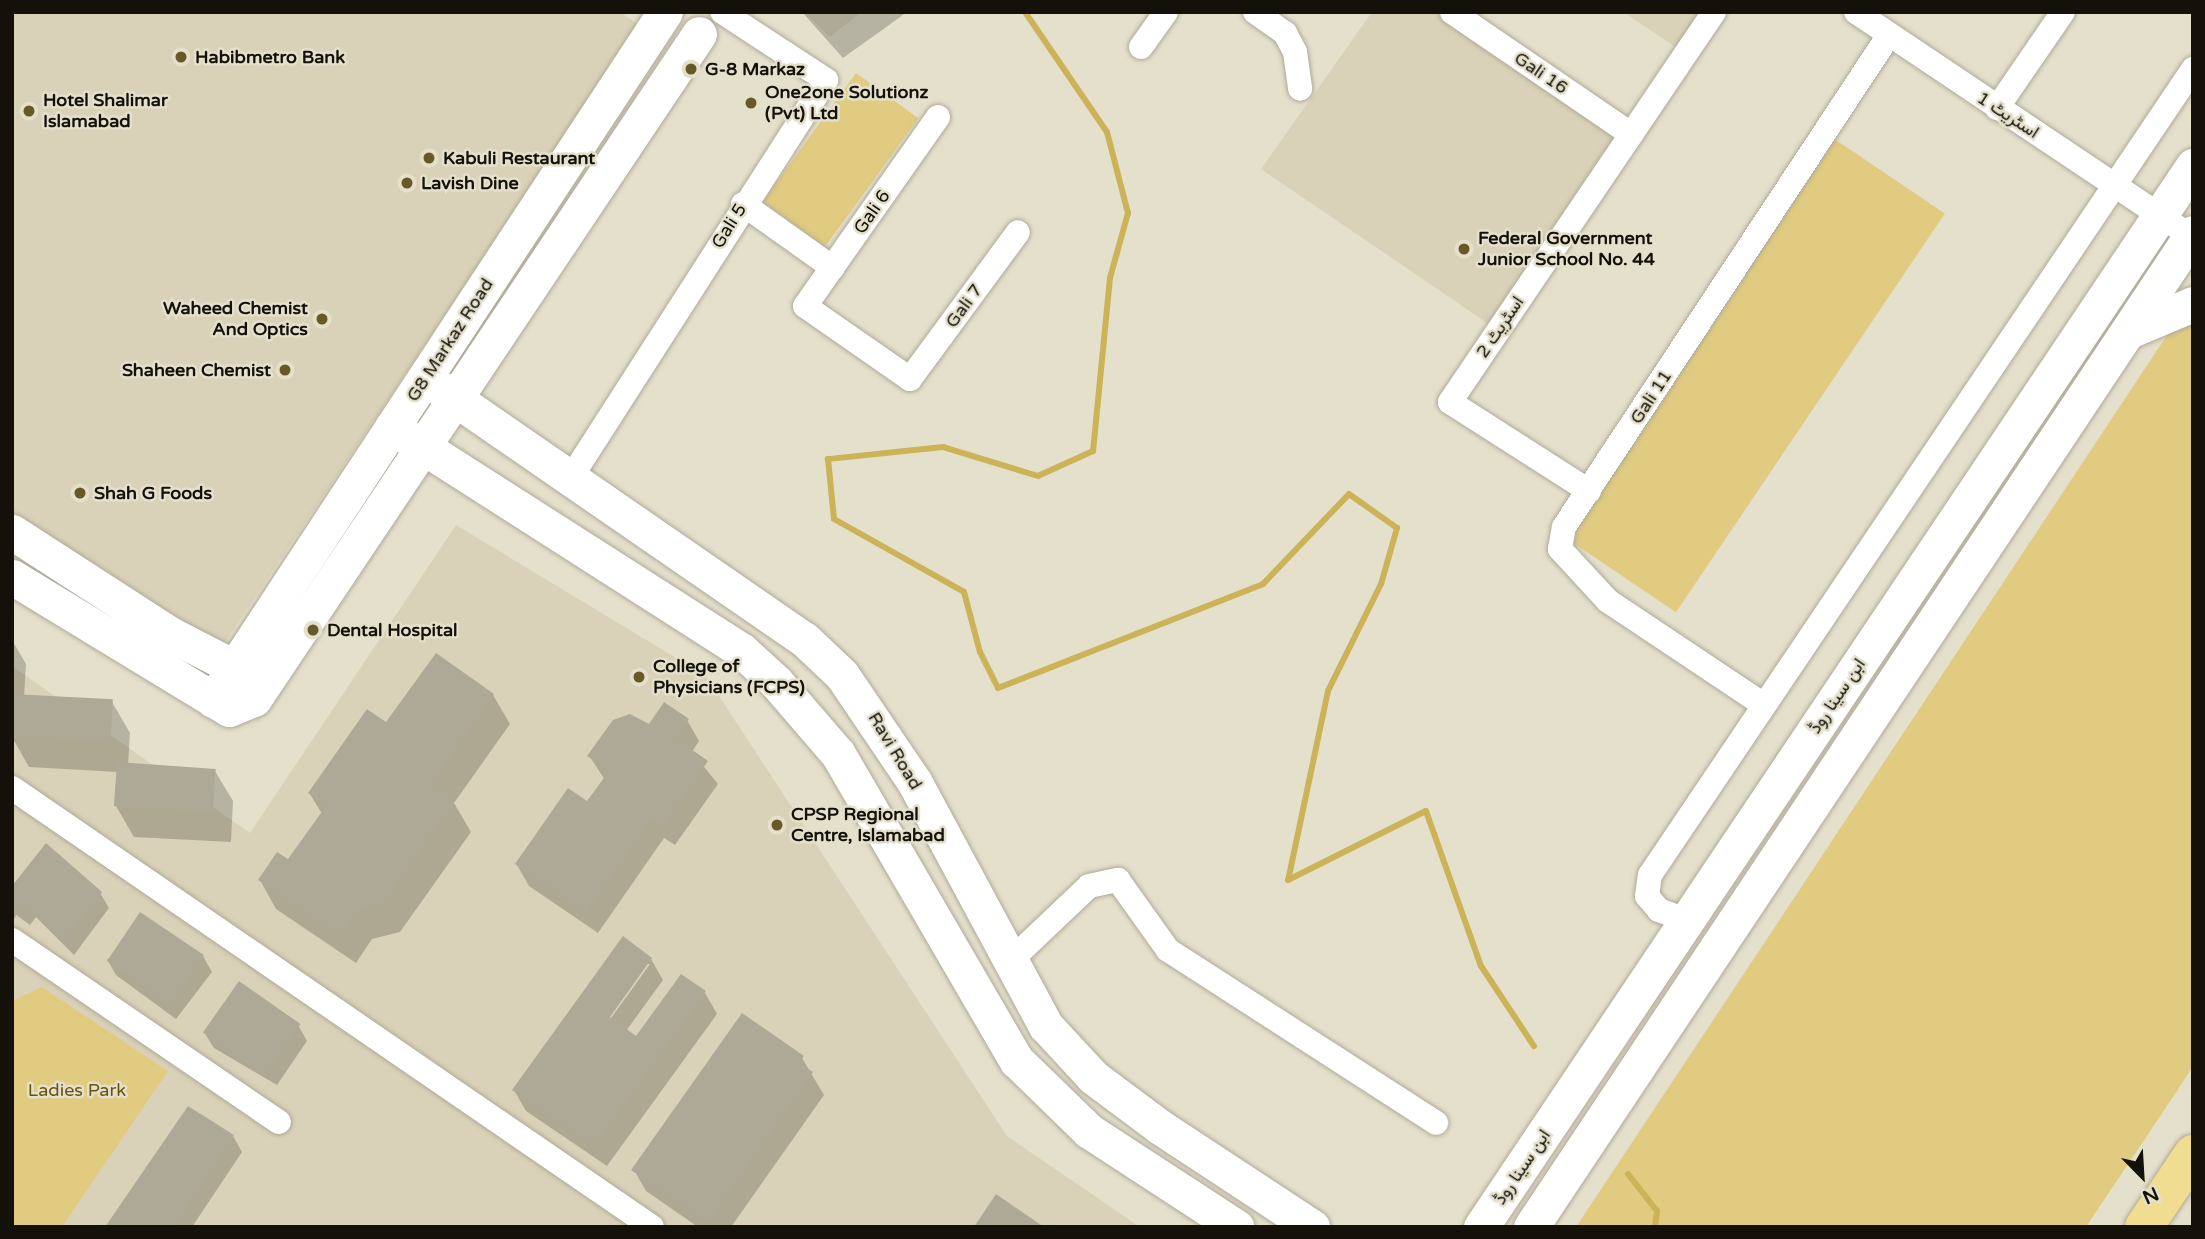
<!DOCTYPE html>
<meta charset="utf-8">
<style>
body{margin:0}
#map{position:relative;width:2205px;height:1239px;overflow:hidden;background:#e5e0cc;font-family:"Varela Round",Vazirmatn,sans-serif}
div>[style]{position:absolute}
.built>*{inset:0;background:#dad2b8}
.green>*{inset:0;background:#e0cb81;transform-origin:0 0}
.shadow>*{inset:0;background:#0003}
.stream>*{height:6px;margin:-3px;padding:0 3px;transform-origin:3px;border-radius:3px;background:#ccb357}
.building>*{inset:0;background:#aea996;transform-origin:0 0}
.roads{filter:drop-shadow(0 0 2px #afaa98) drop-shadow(0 0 2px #afaa98)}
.street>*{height:24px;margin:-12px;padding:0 12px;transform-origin:12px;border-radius:12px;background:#fff}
.secondary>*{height:35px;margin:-17.5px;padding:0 17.5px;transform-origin:17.5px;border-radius:17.5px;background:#fff}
.primary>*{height:38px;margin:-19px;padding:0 19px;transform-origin:19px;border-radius:19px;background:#f1dd8f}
.dots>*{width:19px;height:19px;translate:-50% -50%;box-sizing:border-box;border:4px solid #e5e0cc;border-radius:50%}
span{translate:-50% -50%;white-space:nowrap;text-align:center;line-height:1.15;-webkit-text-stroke:5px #e5e0cc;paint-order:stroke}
.poi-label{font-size:18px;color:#13110a;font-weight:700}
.left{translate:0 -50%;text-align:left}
.right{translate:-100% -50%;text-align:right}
.street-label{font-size:18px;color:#13110a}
.park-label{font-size:18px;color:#66550d}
.frame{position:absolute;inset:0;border:14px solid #13110a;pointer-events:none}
.north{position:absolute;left:2107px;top:1141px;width:70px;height:70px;-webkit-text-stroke:5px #e5e0cc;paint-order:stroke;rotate:156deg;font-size:19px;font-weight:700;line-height:28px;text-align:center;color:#13110a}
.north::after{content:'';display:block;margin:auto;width:24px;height:32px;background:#13110a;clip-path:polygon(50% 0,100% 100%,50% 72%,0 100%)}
</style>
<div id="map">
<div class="built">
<i style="clip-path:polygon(12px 12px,620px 12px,639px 25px,219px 651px,12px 512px)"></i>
<i style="clip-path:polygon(1372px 12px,1444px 12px,1624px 137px,1496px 329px,1261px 169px)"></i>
<i style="clip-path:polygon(1623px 12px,1711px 12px,1683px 52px)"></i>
<i style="clip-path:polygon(456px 525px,706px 676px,1007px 1136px,1140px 1227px,12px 1227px,12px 666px,250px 833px)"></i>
</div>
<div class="green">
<i style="left:856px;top:73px;width:77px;height:159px;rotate:36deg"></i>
<i style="left:1833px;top:138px;width:135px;height:481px;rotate:34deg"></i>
<i style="clip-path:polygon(2193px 296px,2193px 1066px,2179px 1088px,2086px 1227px,1576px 1227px)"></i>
<i style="clip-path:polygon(42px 987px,168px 1071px,62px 1227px,12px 1227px,12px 1001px)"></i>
</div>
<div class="shadow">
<i style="clip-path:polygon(802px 12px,907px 12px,843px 58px)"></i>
<i style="clip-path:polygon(12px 640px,26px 664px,24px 696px,112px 702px,130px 733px,128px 765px,215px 771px,233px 801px,231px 842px,134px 837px,116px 806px,118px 772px,29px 767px,12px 737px)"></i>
<i style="clip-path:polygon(436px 655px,493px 695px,510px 724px,454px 803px,471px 832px,400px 932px,372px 939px,356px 963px,276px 909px,260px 880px,288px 861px,322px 814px,310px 794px,386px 725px)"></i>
<i style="clip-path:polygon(687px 720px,699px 741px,692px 752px,718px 784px,675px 845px,664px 838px,598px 933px,529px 886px,517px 865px,587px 804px,605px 780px,590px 757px,650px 727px)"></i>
<i style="clip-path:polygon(12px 889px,100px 893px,109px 908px,74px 955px,36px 917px,30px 925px,15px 914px)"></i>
<i style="clip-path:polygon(203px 956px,212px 972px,176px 1019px,116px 975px,107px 959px)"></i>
<i style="clip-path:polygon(evenodd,651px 959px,663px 980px,626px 1031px,637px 1039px,705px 993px,717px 1014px,607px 1166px,526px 1111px,514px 1090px,651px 959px,645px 964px,650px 964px,606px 1025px,603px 1023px,645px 964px)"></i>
<i style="clip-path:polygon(298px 1025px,307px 1041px,277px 1085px,214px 1048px,204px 1032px)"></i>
<i style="clip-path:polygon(802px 1058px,824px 1095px,731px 1227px,698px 1227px,646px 1191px,634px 1170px)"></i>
<i style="clip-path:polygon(233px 1136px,242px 1152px,192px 1227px,109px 1227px)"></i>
</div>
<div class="stream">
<i style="left:1025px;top:12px;width:145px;rotate:55.7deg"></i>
<i style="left:1107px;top:132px;width:84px;rotate:75.5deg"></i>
<i style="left:1128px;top:213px;width:67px;rotate:105.5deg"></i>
<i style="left:1110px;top:278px;width:174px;rotate:95.6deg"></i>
<i style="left:1093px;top:451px;width:60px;rotate:155.6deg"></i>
<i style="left:1038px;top:476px;width:99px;rotate:-163deg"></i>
<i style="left:943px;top:447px;width:116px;rotate:174deg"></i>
<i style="left:828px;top:459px;width:60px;rotate:84.3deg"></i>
<i style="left:834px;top:519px;width:149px;rotate:29.3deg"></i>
<i style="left:964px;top:592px;width:62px;rotate:75.1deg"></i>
<i style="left:980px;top:652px;width:40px;rotate:63.4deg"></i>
<i style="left:998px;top:688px;width:285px;rotate:-21.4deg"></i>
<i style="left:1263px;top:584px;width:124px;rotate:-46.3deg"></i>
<i style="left:1349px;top:494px;width:59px;rotate:35.3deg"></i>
<i style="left:1397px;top:528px;width:58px;rotate:105.9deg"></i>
<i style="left:1381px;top:584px;width:119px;rotate:116.4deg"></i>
<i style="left:1328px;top:691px;width:193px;rotate:101.9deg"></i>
<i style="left:1288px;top:880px;width:154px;rotate:-26.6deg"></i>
<i style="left:1426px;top:811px;width:164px;rotate:70.5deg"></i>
<i style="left:1481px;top:966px;width:96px;rotate:56.5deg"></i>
<i style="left:1628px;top:1174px;width:47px;rotate:51.9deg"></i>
<i style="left:1657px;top:1211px;width:16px;rotate:97deg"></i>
</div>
<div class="building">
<i style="clip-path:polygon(804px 12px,861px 12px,830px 37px)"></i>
<i style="clip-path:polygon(436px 653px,494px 694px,431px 784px,455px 801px,383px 903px,356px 910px,339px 935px,258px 880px,277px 852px,288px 859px,326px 806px,308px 793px,367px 709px,386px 722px)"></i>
<i style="left:12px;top:694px;width:101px;height:42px;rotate:3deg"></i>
<i style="clip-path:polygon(664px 702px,689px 719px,675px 738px,708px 761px,663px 825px,652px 818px,586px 913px,515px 864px,568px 788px,587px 801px,609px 771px,587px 756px,613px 720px,630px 714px,649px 724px)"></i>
<i style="left:117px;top:762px;width:99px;height:44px;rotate:4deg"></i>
<i style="clip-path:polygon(46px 843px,102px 892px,64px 940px,26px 903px,12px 921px,12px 886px)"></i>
<i style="left:140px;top:912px;width:77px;height:59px;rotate:34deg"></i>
<i style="clip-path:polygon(623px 936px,652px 958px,610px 1017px,636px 1036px,681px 974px,706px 991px,594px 1146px,512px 1090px)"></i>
<i style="left:239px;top:981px;width:75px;height:63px;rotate:35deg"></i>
<i style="clip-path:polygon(742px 1013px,804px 1056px,799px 1063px,813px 1072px,708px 1222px,631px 1170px)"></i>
<i style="clip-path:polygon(188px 1106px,234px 1135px,174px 1227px,105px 1227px)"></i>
<i style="clip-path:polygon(996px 1194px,1044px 1227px,974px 1227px)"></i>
</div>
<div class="roads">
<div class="street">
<i style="left:1255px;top:12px;width:37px;rotate:35deg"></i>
<i style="left:1285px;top:33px;width:21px;rotate:62deg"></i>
<i style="left:1295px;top:52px;width:37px;rotate:82deg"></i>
<i style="left:1452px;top:12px;width:217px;rotate:34.3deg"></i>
<i style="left:1856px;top:12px;width:406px;rotate:33.8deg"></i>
<i style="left:1141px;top:47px;width:43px;rotate:-54.5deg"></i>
<i style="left:1997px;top:108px;width:116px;rotate:-55.5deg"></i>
<i style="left:938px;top:117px;width:231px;rotate:125.1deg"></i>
<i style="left:805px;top:306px;width:128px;rotate:34.8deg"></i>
<i style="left:910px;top:379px;width:182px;rotate:-53.7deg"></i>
<i style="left:743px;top:204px;width:110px;rotate:35.4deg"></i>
<i style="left:570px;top:479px;width:474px;rotate:-57.3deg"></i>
<i style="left:826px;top:80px;width:124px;rotate:-146.8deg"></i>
<i style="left:1589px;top:491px;width:165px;rotate:-147.4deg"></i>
<i style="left:1450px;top:402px;width:471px;rotate:-55.9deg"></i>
<i style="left:1761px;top:703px;width:184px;rotate:-146.3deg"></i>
<i style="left:1608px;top:601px;width:71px;rotate:-132.7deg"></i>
<i style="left:1560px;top:549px;width:22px;rotate:-80deg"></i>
<i style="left:1564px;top:527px;width:590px;rotate:-56.55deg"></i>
<i style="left:12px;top:788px;width:776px;rotate:34.45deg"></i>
<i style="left:1686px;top:920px;width:29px;rotate:-160deg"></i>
<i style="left:1659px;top:910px;width:18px;rotate:-131deg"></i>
<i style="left:1647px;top:896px;width:21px;rotate:-82deg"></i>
<i style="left:1650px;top:875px;width:972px;rotate:-56.03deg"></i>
<i style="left:12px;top:940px;width:323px;rotate:34.3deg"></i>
<i style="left:1009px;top:962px;width:110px;rotate:-43.5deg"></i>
<i style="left:1089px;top:886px;width:30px;rotate:-12deg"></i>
<i style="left:1118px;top:880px;width:86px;rotate:54.5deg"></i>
<i style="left:1168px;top:950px;width:319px;rotate:32.8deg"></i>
</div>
<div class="secondary">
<i style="left:2129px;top:331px;width:69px;rotate:-22.9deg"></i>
<i style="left:425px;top:378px;width:460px;rotate:34.6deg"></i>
<i style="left:804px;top:639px;width:52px;rotate:43.5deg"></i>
<i style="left:842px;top:675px;width:130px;rotate:55.9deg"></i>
<i style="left:915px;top:783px;width:276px;rotate:61.7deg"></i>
<i style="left:1046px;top:1026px;width:69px;rotate:47.3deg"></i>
<i style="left:1093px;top:1077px;width:84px;rotate:36.7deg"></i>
<i style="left:1160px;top:1127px;width:182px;rotate:33.3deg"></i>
<i style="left:392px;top:427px;width:414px;rotate:32.6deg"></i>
<i style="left:741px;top:650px;width:47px;rotate:42.4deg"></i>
<i style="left:776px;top:682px;width:95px;rotate:49.3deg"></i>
<i style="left:838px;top:754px;width:355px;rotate:59.8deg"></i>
<i style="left:1017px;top:1061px;width:100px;rotate:44.2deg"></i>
<i style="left:1089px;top:1131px;width:176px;rotate:33.1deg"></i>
<i style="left:12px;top:532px;width:186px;rotate:32.9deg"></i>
<i style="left:168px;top:633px;width:98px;rotate:27.3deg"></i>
<i style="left:12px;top:577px;width:254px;rotate:31.3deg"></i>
<i style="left:229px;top:709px;width:27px;rotate:-22deg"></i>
<i style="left:254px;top:699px;width:800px;rotate:-56.21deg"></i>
<i style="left:213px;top:700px;width:823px;rotate:-56.7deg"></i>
<i style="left:1481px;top:1227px;width:1278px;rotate:-56.14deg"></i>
<i style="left:1531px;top:1227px;width:1194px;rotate:-56.34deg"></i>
</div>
<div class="primary">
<i style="left:2144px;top:1227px;width:88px;rotate:-56.1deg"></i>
</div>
</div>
<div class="dots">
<i style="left:181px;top:57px;background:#675a27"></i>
<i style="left:691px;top:69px;background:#675a27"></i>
<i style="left:751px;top:103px;background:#675a27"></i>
<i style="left:29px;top:111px;background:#675a27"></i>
<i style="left:429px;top:158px;background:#675a27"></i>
<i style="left:407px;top:183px;background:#675a27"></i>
<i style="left:1464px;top:249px;background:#675a27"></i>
<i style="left:322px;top:319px;background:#675a27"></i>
<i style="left:285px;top:370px;background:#675a27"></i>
<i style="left:80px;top:493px;background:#675a27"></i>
<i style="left:313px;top:630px;background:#675a27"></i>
<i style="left:639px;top:677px;background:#675a27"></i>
<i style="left:777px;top:825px;background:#675a27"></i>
</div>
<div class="poi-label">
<span class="left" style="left:195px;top:57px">Habibmetro Bank</span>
<span class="left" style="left:705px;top:69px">G-8 Markaz</span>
<span class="left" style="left:765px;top:103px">One2one Solutionz<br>(Pvt) Ltd</span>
<span class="left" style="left:43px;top:111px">Hotel Shalimar<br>Islamabad</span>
<span class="left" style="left:443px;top:158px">Kabuli Restaurant</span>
<span class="left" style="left:421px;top:183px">Lavish Dine</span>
<span class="left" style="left:1478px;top:249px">Federal Government<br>Junior School No. 44</span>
<span class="right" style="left:308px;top:319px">Waheed Chemist<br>And Optics</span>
<span class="right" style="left:271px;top:370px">Shaheen Chemist</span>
<span class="left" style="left:94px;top:493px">Shah G Foods</span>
<span class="left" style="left:327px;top:630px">Dental Hospital</span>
<span class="left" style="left:653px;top:677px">College of<br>Physicians (FCPS)</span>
<span class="left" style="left:791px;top:825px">CPSP Regional<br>Centre, Islamabad</span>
</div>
<div class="street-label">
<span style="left:1541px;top:73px;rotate:34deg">Gali 16</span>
<span style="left:2008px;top:115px;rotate:33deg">اسٹریٹ 1</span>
<span style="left:872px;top:212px;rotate:-55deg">Gali 6</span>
<span style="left:729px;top:226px;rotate:-58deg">Gali 5</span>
<span style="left:964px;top:306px;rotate:-54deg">Gali 7</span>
<span style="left:1500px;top:327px;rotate:-56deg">اسٹریٹ 2</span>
<span style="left:450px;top:340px;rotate:-57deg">G8 Markaz Road</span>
<span style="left:1651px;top:397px;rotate:-57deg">Gali 11</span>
<span style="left:1837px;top:696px;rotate:-56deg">ابن سینا روڈ</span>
<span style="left:895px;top:751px;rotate:59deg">Ravi Road</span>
<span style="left:1522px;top:1167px;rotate:-56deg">ابن سینا روڈ</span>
</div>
<div class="park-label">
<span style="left:77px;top:1090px">Ladies Park</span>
</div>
<div class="frame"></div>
<div class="north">N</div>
</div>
